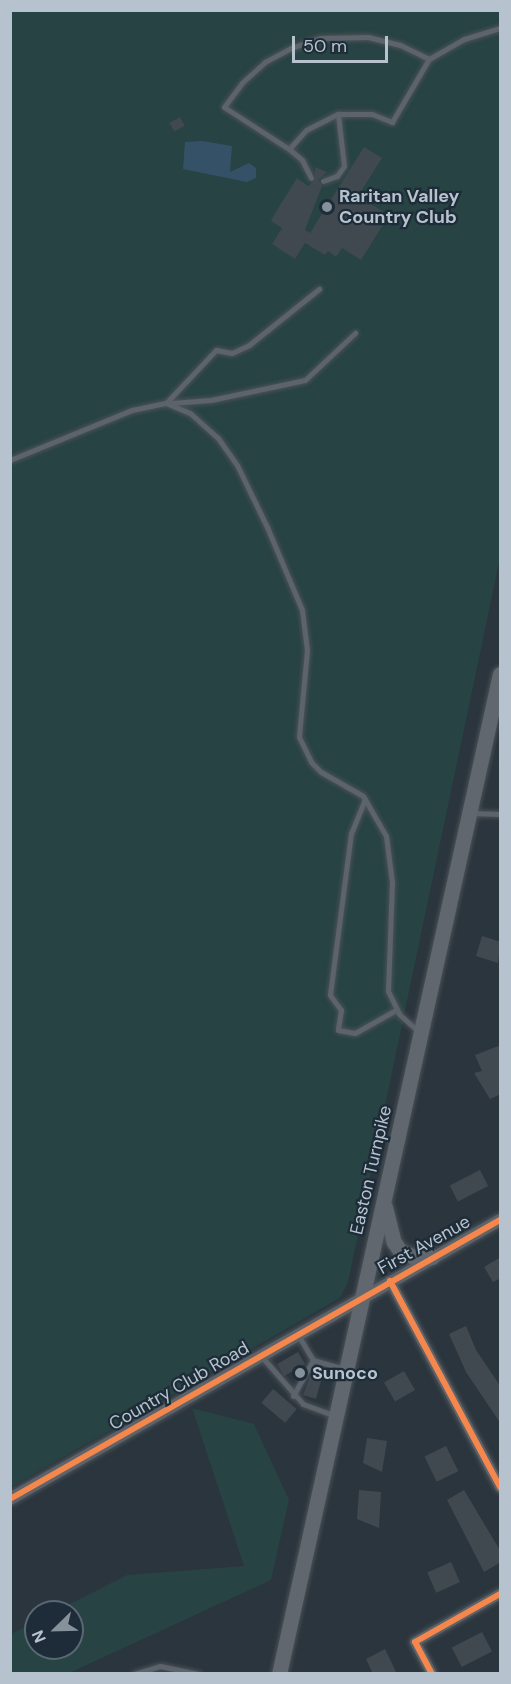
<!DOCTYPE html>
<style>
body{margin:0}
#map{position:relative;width:511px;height:1684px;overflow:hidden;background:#2b353d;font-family:"DM Sans",sans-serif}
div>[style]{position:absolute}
.green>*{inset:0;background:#274343}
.water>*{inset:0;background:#355168}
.building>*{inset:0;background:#414950;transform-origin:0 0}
.roads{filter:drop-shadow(0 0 2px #4a5157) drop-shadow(0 0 2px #4a5157)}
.service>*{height:5px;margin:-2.5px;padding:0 2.5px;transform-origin:2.5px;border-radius:2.5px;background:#5c636a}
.minor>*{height:10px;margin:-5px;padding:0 5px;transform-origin:5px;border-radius:5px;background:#5c636a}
.tertiary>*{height:12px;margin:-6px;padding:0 6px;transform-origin:6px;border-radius:6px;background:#5c636a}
.secondary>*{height:15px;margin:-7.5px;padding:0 7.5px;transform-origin:7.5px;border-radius:7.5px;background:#60676e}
.cycleway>*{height:6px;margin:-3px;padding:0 3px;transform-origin:3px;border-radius:3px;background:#f5874c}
.dots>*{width:16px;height:16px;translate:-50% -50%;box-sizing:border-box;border:3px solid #1d2c38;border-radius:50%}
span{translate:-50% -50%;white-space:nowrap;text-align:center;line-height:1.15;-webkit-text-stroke:4.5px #1d2c38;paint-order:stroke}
.poi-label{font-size:18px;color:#b6c2cd;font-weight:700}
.left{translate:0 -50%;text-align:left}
.street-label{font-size:18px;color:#b6c2cd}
.frame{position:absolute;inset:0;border:12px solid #b6c2cd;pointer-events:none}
.north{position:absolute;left:24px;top:1600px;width:60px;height:60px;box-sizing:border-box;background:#1d2c38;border:2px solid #5a6874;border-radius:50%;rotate:247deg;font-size:16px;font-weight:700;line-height:24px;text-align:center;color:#b6c2cd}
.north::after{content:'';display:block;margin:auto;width:21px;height:27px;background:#85919b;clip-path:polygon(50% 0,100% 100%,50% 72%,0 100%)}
.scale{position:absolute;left:292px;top:36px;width:96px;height:27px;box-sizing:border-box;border:3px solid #b6c2cd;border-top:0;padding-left:8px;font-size:18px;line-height:21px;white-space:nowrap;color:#b6c2cd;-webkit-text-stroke:4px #1d2c38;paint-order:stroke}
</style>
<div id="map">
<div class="green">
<i style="clip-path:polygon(11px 11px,500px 11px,500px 558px,348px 1282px,340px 1298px,11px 1487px)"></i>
<i style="clip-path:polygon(192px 1408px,254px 1424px,289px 1500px,271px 1580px,69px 1673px,11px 1673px,11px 1634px,36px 1621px,36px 1648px,72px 1648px,72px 1612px,54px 1612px,127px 1575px,244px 1566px)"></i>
</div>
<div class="water">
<i style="clip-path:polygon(202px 141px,232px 146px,230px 172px,249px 163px,256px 168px,256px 178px,247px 182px,183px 169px,185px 142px)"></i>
</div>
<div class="building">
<i style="left:180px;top:117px;width:10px;height:12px;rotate:61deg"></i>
<i style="clip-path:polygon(364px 147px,382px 158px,358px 196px,389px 215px,361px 260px,342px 248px,336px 257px,328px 251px,325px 255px,305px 243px,295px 259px,272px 244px,282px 228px,271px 221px,274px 215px,297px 178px,308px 186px,315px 180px,315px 167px,327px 172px,318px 180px,322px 186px,305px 230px,310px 233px)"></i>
<i style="clip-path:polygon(482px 936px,501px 942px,498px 963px,476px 956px)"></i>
<i style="clip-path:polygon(501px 1045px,501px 1094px,490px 1099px,474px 1073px,482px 1071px,475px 1055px)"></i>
<i style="left:480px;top:1170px;width:18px;height:34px;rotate:63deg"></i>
<i style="clip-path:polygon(501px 1257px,501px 1278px,493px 1282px,484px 1267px)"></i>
<i style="clip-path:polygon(466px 1326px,476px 1350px,501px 1387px,501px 1424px,466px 1372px,449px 1334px)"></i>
<i style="left:298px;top:1352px;width:14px;height:24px;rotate:60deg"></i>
<i style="left:404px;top:1371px;width:22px;height:23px;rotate:60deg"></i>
<i style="clip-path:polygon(311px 1374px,322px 1377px,316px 1399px,303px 1395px)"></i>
<i style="left:273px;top:1389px;width:31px;height:18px;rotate:40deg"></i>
<i style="clip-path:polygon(367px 1438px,387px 1441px,382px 1472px,363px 1463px)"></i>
<i style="left:446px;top:1446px;width:28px;height:24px;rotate:64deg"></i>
<i style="clip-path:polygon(359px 1490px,381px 1492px,379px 1528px,357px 1519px)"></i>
<i style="clip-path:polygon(464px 1490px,501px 1552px,501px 1562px,484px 1572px,447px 1500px)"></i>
<i style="left:451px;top:1562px;width:22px;height:26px;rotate:66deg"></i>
<i style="left:482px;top:1632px;width:22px;height:34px;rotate:63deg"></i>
<i style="clip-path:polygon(385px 1649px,397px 1674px,373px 1674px,366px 1659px)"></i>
</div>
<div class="roads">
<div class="service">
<i style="left:429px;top:59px;width:32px;rotate:-154deg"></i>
<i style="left:400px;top:45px;width:33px;rotate:-166deg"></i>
<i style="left:368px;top:37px;width:48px;rotate:178.8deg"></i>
<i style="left:320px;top:38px;width:31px;rotate:161deg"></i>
<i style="left:291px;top:48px;width:30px;rotate:152deg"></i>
<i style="left:265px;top:62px;width:31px;rotate:138deg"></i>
<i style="left:242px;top:83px;width:30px;rotate:127deg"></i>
<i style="left:224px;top:107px;width:77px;rotate:32.9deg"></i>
<i style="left:289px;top:149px;width:25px;rotate:-48deg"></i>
<i style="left:306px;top:130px;width:36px;rotate:-27deg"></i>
<i style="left:338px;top:114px;width:34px"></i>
<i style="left:372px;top:114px;width:22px;rotate:22deg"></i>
<i style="left:392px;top:122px;width:73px;rotate:-59.6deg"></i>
<i style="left:429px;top:59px;width:40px;rotate:-29.7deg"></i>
<i style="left:464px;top:39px;width:38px;rotate:-17deg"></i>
<i style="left:289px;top:149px;width:17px;rotate:40deg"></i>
<i style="left:302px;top:160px;width:20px;rotate:63deg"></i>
<i style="left:323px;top:181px;width:15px;rotate:-20deg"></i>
<i style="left:337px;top:176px;width:12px;rotate:-55deg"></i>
<i style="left:344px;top:166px;width:52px;rotate:-96.6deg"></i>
<i style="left:166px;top:403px;width:73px;rotate:-46.7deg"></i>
<i style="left:216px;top:350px;width:16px;rotate:11deg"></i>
<i style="left:232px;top:353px;width:19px;rotate:-25deg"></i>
<i style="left:249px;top:345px;width:90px;rotate:-38.7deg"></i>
<i style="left:171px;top:403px;width:40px;rotate:-4.3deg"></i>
<i style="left:211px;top:400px;width:96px;rotate:-12deg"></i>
<i style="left:305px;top:380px;width:69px;rotate:-43.2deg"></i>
<i style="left:10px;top:460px;width:132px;rotate:-22.3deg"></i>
<i style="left:132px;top:410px;width:35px;rotate:-12deg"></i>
<i style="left:166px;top:403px;width:26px;rotate:23deg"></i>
<i style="left:190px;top:413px;width:38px;rotate:42deg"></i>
<i style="left:218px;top:438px;width:33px;rotate:55deg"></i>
<i style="left:237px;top:465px;width:69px;rotate:64.2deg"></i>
<i style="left:267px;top:527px;width:90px;rotate:67.1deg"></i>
<i style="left:302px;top:610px;width:40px;rotate:82.9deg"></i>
<i style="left:307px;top:650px;width:87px;rotate:95.3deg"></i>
<i style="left:299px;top:737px;width:28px;rotate:64deg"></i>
<i style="left:311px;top:762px;width:14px;rotate:45deg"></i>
<i style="left:321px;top:772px;width:48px;rotate:29.7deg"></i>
<i style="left:363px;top:796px;width:46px;rotate:60.1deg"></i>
<i style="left:386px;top:836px;width:46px;rotate:82.6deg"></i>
<i style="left:392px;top:882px;width:109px;rotate:92.1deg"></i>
<i style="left:388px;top:991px;width:25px;rotate:64deg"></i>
<i style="left:399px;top:1014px;width:25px;rotate:42deg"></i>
<i style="left:365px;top:799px;width:37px;rotate:112deg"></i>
<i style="left:351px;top:833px;width:163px;rotate:97.4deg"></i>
<i style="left:330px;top:995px;width:19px;rotate:54deg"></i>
<i style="left:341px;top:1010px;width:20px;rotate:99deg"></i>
<i style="left:338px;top:1030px;width:17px;rotate:10deg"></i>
<i style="left:355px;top:1033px;width:47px;rotate:-29.3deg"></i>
<i style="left:472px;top:813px;width:28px;rotate:2deg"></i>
<i style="left:298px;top:1335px;width:29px;rotate:59deg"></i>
<i style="left:313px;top:1360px;width:33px;rotate:16deg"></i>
<i style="left:262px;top:1357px;width:62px;rotate:48.9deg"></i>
<i style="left:303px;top:1404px;width:33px;rotate:20deg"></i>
<i style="left:293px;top:1396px;width:41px;rotate:-60.9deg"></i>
<i style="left:134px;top:1674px;width:27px;rotate:-17deg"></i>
<i style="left:160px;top:1666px;width:40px;rotate:12deg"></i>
</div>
<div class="minor">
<i style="left:390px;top:1281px;width:234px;rotate:61.9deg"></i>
<i style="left:432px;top:1674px;width:36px;rotate:-118deg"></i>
<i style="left:415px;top:1642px;width:98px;rotate:-29.5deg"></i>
</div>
<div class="tertiary">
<i style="left:10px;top:1499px;width:564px;rotate:-29.66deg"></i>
</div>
<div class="secondary">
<i style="left:385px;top:1207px;width:36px;rotate:76deg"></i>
<i style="left:394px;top:1242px;width:11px;rotate:56deg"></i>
<i style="left:400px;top:1251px;width:15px;rotate:23deg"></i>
<i style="left:414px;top:1257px;width:18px"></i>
<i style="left:279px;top:1674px;width:1024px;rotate:-77.54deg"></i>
</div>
</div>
<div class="cycleway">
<i style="left:390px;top:1281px;width:234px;rotate:61.9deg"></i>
<i style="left:10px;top:1499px;width:564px;rotate:-29.66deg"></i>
<i style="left:432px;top:1674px;width:36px;rotate:-118deg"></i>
<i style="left:415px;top:1642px;width:98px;rotate:-29.5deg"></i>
</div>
<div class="dots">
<i style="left:327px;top:207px;background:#85919b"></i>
<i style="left:300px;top:1373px;background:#85919b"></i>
</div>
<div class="poi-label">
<span class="left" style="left:339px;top:207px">Raritan Valley<br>Country Club</span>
<span class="left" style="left:312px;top:1373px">Sunoco</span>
</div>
<div class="street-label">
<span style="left:371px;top:1170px;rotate:-77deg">Easton Turnpike</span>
<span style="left:424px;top:1245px;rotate:-29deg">First Avenue</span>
<span style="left:179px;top:1386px;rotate:-30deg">Country Club Road</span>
</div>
<div class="frame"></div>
<div class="north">N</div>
<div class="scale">50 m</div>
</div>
